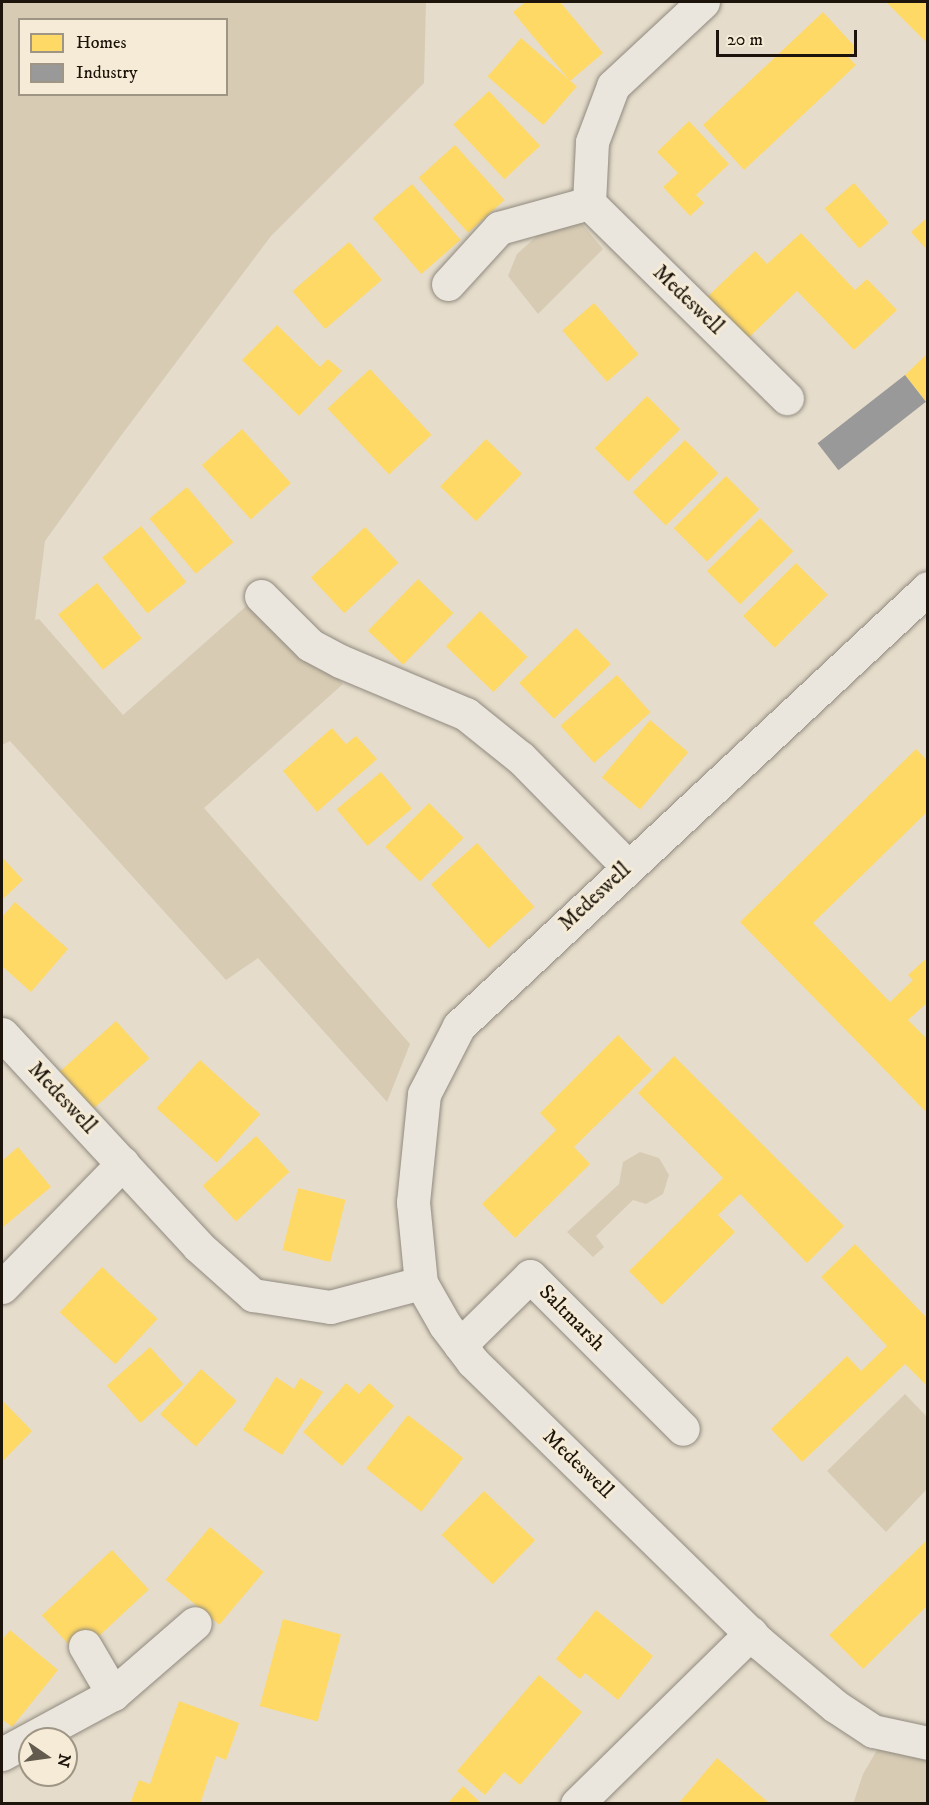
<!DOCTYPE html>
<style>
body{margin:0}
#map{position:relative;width:929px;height:1805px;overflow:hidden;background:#e5dccb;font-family:"IM FELL DW Pica",serif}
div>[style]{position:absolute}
.green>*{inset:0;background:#d7cbb4}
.homes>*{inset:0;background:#ffd966;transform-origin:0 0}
.industry>*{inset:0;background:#999;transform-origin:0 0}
.roads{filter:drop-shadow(0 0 2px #908a7f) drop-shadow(0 0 2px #908a7f)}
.minor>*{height:33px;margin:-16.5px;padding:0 16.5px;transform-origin:16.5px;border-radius:16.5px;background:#eae5dd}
span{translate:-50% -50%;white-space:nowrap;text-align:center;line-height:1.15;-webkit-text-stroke:6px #f5ebd6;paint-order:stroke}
.street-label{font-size:21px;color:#1d150b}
.frame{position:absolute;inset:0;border:3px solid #1d150b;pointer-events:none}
.legend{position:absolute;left:18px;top:18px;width:210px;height:78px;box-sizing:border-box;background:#f5ebd6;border:2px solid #9f9585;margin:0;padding:8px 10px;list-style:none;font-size:18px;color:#1d150b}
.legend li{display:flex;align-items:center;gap:12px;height:30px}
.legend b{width:30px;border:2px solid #9f9585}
.north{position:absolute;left:18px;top:1727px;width:60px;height:60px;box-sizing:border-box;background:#f5ebd6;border:2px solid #9f9585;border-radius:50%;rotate:103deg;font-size:16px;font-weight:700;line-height:24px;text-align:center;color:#1d150b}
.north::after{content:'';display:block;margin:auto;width:21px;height:27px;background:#635b4e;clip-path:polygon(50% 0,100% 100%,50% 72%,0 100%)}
.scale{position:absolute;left:716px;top:30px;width:141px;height:27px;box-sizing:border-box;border:3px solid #1d150b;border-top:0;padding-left:8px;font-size:18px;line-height:21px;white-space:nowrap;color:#1d150b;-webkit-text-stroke:4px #f5ebd6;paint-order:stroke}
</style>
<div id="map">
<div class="green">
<i style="clip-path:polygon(evenodd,2px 2px,426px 2px,424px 83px,271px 236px,120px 437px,45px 541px,35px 620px,39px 619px,123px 715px,260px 594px,343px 684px,204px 808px,410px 1044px,387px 1102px,258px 958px,226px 980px,10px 741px,2px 745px,2px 2px,20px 20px,226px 20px,226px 94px,20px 94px,20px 20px)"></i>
<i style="clip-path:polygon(581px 223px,603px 249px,538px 314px,508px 276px,517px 254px,538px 235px)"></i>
<i style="clip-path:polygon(640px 1152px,659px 1158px,669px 1175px,663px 1194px,646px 1204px,633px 1200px,596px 1236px,604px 1247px,593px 1257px,567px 1232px,619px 1184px,623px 1162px)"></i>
<i style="clip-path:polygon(905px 1394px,927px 1417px,927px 1489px,886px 1532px,827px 1471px)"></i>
<i style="clip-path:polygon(880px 1745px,927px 1751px,927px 1803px,853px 1804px,863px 1774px)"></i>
</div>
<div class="homes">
<i style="clip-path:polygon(526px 2px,560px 2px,603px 53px,570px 81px,513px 12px)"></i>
<i style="clip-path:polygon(886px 2px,928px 2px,928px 44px)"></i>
<i style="clip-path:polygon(823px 12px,857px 49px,848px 57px,856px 65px,744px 170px,703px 125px)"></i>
<i style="left:521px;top:38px;width:74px;height:51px;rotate:41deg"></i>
<i style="left:489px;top:91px;width:75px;height:49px;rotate:47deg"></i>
<i style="clip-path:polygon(689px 121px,729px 164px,696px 195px,704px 203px,690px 216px,663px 187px,678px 173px,657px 152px)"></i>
<i style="left:455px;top:145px;width:74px;height:49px;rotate:48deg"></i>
<i style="left:854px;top:183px;width:53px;height:39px;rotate:49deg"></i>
<i style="left:412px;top:184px;width:74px;height:52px;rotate:49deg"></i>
<i style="clip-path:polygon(928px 217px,928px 251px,911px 232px)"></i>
<i style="clip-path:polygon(801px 233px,855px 290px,867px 279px,897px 310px,854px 350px,797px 291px,742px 344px,702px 302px,755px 251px,767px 264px)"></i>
<i style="left:349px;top:242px;width:50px;height:75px;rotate:49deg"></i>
<i style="left:594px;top:303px;width:68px;height:42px;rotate:49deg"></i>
<i style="clip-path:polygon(277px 325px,320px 367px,328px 359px,342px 371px,299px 416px,242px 360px)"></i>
<i style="clip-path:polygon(928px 353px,928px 404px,905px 375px)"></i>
<i style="left:370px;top:369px;width:90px;height:58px;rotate:47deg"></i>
<i style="left:647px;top:396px;width:47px;height:74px;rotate:45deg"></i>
<i style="left:242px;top:429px;width:73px;height:54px;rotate:48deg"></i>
<i style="left:486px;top:439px;width:50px;height:66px;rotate:44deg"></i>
<i style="left:685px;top:440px;width:47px;height:74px;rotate:45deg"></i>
<i style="left:726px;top:476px;width:47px;height:74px;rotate:45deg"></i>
<i style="left:187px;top:487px;width:72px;height:49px;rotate:50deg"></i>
<i style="left:760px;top:518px;width:47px;height:75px;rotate:45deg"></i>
<i style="left:141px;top:526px;width:72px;height:50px;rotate:51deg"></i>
<i style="left:365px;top:527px;width:49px;height:74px;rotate:47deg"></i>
<i style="left:796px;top:563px;width:45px;height:75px;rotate:45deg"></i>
<i style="left:418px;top:579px;width:49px;height:72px;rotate:44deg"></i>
<i style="left:97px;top:583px;width:71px;height:50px;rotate:51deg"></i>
<i style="left:480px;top:611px;width:66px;height:49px;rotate:44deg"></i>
<i style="left:576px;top:628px;width:50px;height:79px;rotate:46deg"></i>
<i style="left:617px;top:675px;width:50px;height:76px;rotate:48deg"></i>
<i style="left:650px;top:720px;width:50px;height:75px;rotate:40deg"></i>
<i style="clip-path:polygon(332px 728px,346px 744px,356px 736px,377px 759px,317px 812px,283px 771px)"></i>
<i style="clip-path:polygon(916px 749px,928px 761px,928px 811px,813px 923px,890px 1002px,913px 980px,908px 975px,928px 957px,928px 1002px,908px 1020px,928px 1040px,928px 1114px,740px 922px)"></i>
<i style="left:381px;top:772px;width:48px;height:58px;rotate:50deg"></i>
<i style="left:429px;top:803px;width:49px;height:62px;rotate:45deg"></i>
<i style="left:477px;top:843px;width:86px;height:62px;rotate:48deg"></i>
<i style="clip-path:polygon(2px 857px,23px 880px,2px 900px)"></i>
<i style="clip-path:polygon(15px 902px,68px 949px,31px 992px,2px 966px,2px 917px)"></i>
<i style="left:116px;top:1021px;width:50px;height:80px;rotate:48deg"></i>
<i style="clip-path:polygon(618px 1035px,652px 1070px,574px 1147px,590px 1164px,515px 1238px,482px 1204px,556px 1130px,540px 1113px)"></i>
<i style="clip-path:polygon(674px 1056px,844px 1226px,807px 1263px,740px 1194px,718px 1215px,735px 1232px,662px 1305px,629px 1271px,723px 1178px,638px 1093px)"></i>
<i style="left:200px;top:1060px;width:81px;height:65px;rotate:42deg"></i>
<i style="left:256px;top:1136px;width:49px;height:73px;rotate:47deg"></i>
<i style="clip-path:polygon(18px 1147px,51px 1187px,2px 1228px,2px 1161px)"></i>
<i style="left:298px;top:1188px;width:49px;height:64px;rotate:14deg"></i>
<i style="clip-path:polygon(855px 1244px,928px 1319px,928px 1387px,905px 1364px,802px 1462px,771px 1429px,847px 1356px,861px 1371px,887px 1346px,821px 1277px)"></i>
<i style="left:102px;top:1267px;width:76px;height:62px;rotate:43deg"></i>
<i style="left:150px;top:1347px;width:50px;height:58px;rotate:48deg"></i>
<i style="left:201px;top:1369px;width:48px;height:61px;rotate:42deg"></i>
<i style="clip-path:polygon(276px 1377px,294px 1389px,300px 1378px,323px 1392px,282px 1455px,243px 1430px)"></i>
<i style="clip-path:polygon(346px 1383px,359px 1394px,369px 1383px,394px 1406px,342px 1466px,303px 1432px)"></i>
<i style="clip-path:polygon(2px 1400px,32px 1431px,2px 1462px)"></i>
<i style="left:408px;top:1415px;width:70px;height:68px;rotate:38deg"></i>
<i style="left:484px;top:1491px;width:71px;height:61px;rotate:44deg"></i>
<i style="left:210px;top:1527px;width:70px;height:69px;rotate:40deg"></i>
<i style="clip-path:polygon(928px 1539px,928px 1605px,863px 1669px,829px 1635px)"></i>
<i style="left:112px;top:1550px;width:54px;height:96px;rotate:47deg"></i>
<i style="clip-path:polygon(596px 1610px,653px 1656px,618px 1700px,585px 1673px,580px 1679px,556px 1659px)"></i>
<i style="left:283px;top:1619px;width:60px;height:90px;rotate:15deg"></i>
<i style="clip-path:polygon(10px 1630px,58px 1670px,12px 1727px,2px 1719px,2px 1640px)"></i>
<i style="clip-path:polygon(539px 1675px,582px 1712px,520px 1785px,504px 1772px,485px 1795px,457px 1771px)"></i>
<i style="clip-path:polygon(179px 1701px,239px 1723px,226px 1760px,216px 1756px,200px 1804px,130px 1804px,139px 1780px,150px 1784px)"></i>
<i style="clip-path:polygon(717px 1758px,770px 1804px,678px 1804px)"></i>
<i style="clip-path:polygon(463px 1786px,482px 1804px,447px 1804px)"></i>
</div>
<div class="industry">
<i style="left:905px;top:375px;width:34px;height:111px;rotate:52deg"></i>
</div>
<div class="roads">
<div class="minor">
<i style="left:703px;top:2px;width:123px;rotate:137deg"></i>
<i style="left:613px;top:86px;width:60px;rotate:110.6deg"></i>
<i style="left:592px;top:142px;width:61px;rotate:92.8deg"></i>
<i style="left:589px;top:203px;width:278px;rotate:44.6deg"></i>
<i style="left:448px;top:284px;width:76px;rotate:-47.7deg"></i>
<i style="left:499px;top:228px;width:93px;rotate:-15.5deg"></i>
<i style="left:928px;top:588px;width:642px;rotate:136.96deg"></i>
<i style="left:459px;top:1026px;width:76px;rotate:117.2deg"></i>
<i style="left:424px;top:1094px;width:109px;rotate:95.8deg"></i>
<i style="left:413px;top:1202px;width:81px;rotate:84.4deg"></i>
<i style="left:421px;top:1283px;width:48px;rotate:60.3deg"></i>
<i style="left:445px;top:1325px;width:46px;rotate:52.9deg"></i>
<i style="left:473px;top:1362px;width:402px;rotate:44.4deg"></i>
<i style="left:760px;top:1643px;width:98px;rotate:40deg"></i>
<i style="left:835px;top:1706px;width:45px;rotate:33.3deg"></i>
<i style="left:873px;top:1731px;width:56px;rotate:12.3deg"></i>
<i style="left:261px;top:596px;width:69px;rotate:45deg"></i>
<i style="left:310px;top:645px;width:34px;rotate:28deg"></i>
<i style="left:340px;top:661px;width:137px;rotate:22.8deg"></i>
<i style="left:466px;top:714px;width:70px;rotate:38.7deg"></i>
<i style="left:521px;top:758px;width:153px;rotate:45.5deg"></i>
<i style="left:2px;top:1034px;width:289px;rotate:47.2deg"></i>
<i style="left:198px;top:1246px;width:74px;rotate:41.7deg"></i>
<i style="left:253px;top:1295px;width:78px;rotate:8.9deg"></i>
<i style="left:330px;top:1307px;width:94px;rotate:-14.8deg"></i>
<i style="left:2px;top:1287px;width:173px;rotate:-45.7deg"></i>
<i style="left:460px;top:1345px;width:98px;rotate:-44.6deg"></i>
<i style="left:530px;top:1276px;width:216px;rotate:45deg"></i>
<i style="left:85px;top:1646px;width:56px;rotate:59.7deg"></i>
<i style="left:2px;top:1754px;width:126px;rotate:-28.4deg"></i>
<i style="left:113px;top:1694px;width:108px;rotate:-40.9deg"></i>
<i style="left:577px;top:1804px;width:244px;rotate:-44.5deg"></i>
</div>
</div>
<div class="street-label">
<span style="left:688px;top:300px;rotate:44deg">Medeswell</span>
<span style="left:595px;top:897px;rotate:-43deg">Medeswell</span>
<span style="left:62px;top:1098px;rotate:47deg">Medeswell</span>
<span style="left:572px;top:1318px;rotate:45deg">Saltmarsh</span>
<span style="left:578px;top:1464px;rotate:44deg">Medeswell</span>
</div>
<div class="frame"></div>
<ul class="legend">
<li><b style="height:16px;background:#ffd966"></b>Homes</li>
<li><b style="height:16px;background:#999"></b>Industry</li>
</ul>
<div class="north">N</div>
<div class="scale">20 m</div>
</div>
